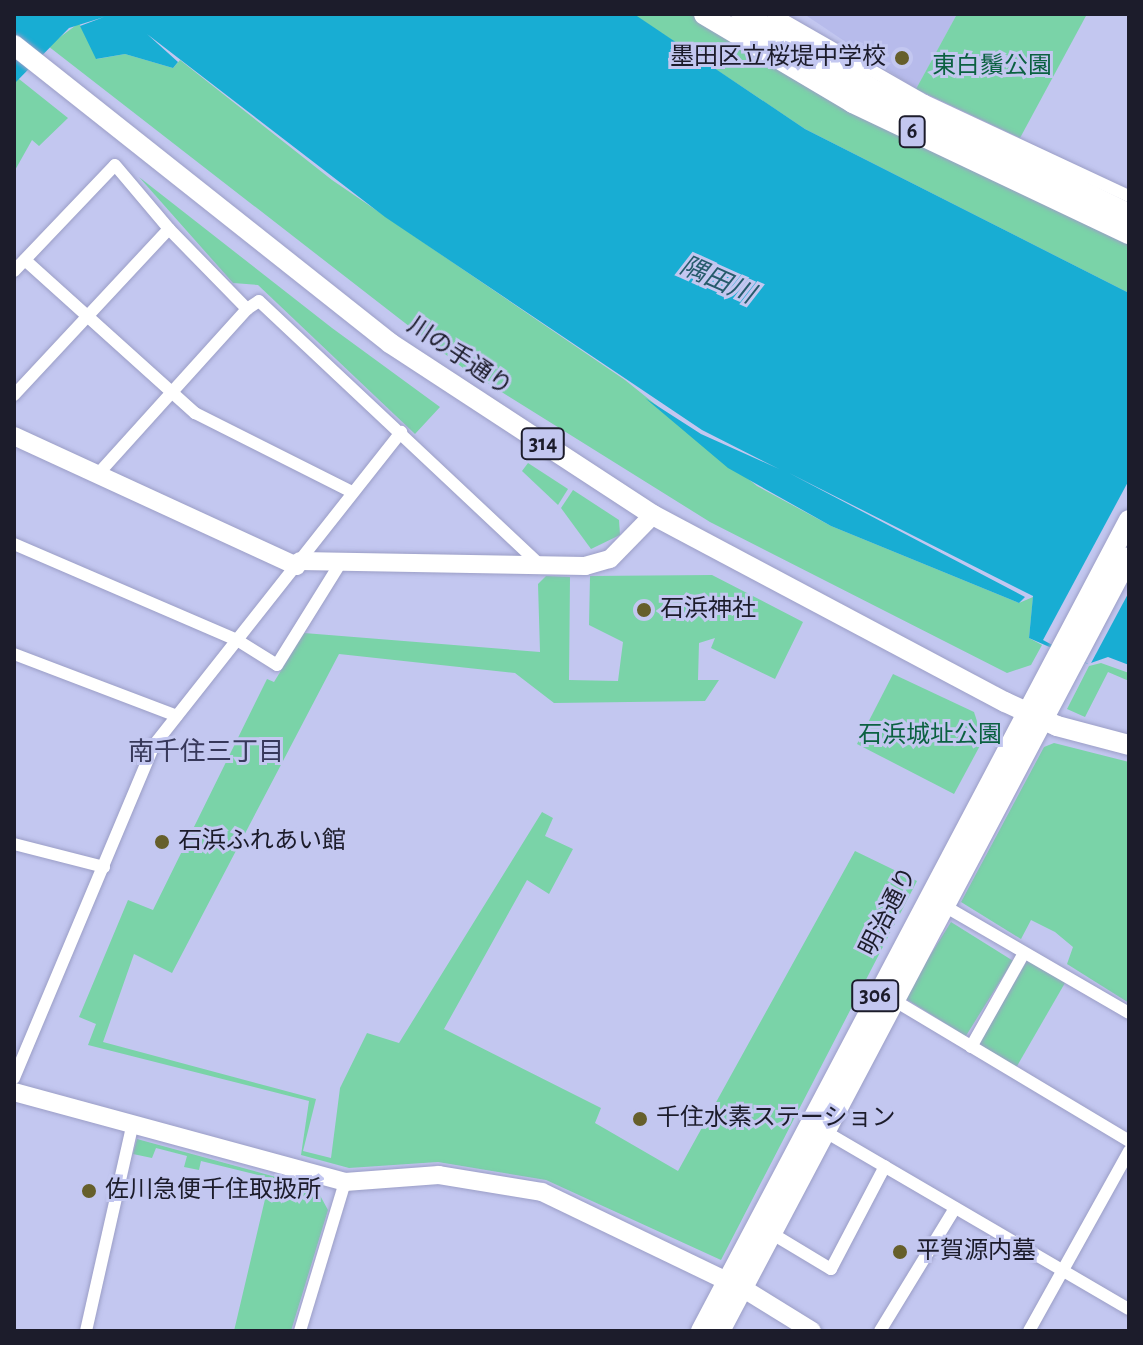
<!DOCTYPE html>
<meta charset="utf-8">
<style>
body{margin:0}
#map{position:relative;width:1143px;height:1345px;overflow:hidden;background:#c3c7f0;font-family:"Alegreya Sans","Noto Sans JP",sans-serif}
div>[style]{position:absolute}
.built>*{inset:0;background:#b7bbeb}
.green>*{inset:0;background:#7ad3a8;transform-origin:0 0}
.water>*{inset:0;background:#18add3}
.pier>*{inset:0;background:#c3c7f0}
.roads{filter:drop-shadow(0 0 2px #9b9ec6) drop-shadow(0 0 2px #9b9ec6)}
.street>*{height:12px;margin:-6px;padding:0 6px;transform-origin:6px;border-radius:6px;background:#fff}
.secondary>*{height:18px;margin:-9px;padding:0 9px;transform-origin:9px;border-radius:9px;background:#fff}
.primary>*{height:20px;margin:-10px;padding:0 10px;transform-origin:10px;border-radius:10px;background:#fff}
.highway>*{height:22px;margin:-11px;padding:0 11px;transform-origin:11px;border-radius:11px;background:#fff}
.dots>*{width:22px;height:22px;translate:-50% -50%;box-sizing:border-box;border:4px solid #c3c7f0;border-radius:50%}
span{translate:-50% -50%;white-space:nowrap;text-align:center;line-height:1.15;-webkit-text-stroke:6px #c3c7f0;paint-order:stroke}
.shield-label span{padding:2px 6px;background:#c3c7f0;border:2px solid;border-radius:6px;-webkit-text-stroke-width:0}
.shield-label{font-size:22px;color:#1c1c2b;font-weight:700}
.poi-label{font-size:24px;color:#1c1c2b}
.right{translate:-100% -50%;text-align:right}
.left{translate:0 -50%;text-align:left}
.park-label{font-size:24px;color:#0b6141}
.street-label{font-size:24px;color:#1c1c2b}
.water-label{font-size:26px;color:#265b6b;font-style:italic}
.neighbourhood-label{font-size:26px;color:#37385a}
.frame{position:absolute;inset:0;border:16px solid #1c1c2b;pointer-events:none}
</style>
<div id="map">
<div class="built">
<i style="clip-path:polygon(804px 14px,957px 14px,916px 89px)"></i>
</div>
<div class="green">
<i style="clip-path:polygon(633px 14px,726px 14px,1129px 224px,1129px 293px,805px 129px)"></i>
<i style="clip-path:polygon(957px 14px,1087px 14px,1020px 138px,916px 89px)"></i>
<i style="clip-path:polygon(79px 23px,97px 59px,125px 54px,173px 68px,180px 60px,332px 180px,625px 380px,757px 486px,831px 526px,1019px 603px,1033px 597px,1029px 638px,1042px 645px,1031px 665px,1007px 673px,710px 522px,463px 368px,48px 46px)"></i>
<i style="clip-path:polygon(14px 75px,68px 118px,39px 146px,32px 140px,14px 172px)"></i>
<i style="clip-path:polygon(139px 177px,332px 328px,440px 407px,415px 434px,258px 285px,233px 283px)"></i>
<i style="clip-path:polygon(528px 463px,568px 489px,558px 505px,522px 471px)"></i>
<i style="clip-path:polygon(573px 490px,619px 520px,620px 535px,591px 549px,561px 508px)"></i>
<i style="clip-path:polygon(712px 575px,803px 622px,775px 679px,711px 648px,715px 638px,699px 643px,698px 680px,719px 680px,705px 701px,554px 703px,515px 673px,339px 654px,172px 973px,134px 954px,103px 1042px,316px 1099px,303px 1151px,331px 1158px,340px 1088px,367px 1033px,399px 1043px,542px 812px,553px 818px,545px 836px,573px 849px,549px 894px,527px 880px,444px 1029px,601px 1108px,595px 1123px,678px 1171px,855px 851px,917px 881px,721px 1260px,546px 1180px,438px 1162px,349px 1168px,301px 1155px,309px 1101px,88px 1045px,96px 1024px,79px 1017px,128px 900px,153px 910px,267px 679px,274px 682px,304px 633px,540px 652px,538px 584px,546px 576px,570px 577px,569px 680px,618px 681px,623px 642px,589px 625px,590px 576px)"></i>
<i style="clip-path:polygon(1101px 663px,1129px 673px,1129px 681px,1108px 672px,1085px 717px,1067px 709px,1089px 666px)"></i>
<i style="clip-path:polygon(893px 674px,974px 712px,983px 740px,954px 794px,857px 744px)"></i>
<i style="clip-path:polygon(1054px 743px,1129px 762px,1129px 1003px,1067px 964px,1073px 947px,1055px 932px,1031px 920px,1021px 939px,961px 902px,1044px 747px)"></i>
<i style="left:951px;top:922px;width:73px;height:89px;rotate:32deg"></i>
<i style="left:1028px;top:959px;width:44px;height:99px;rotate:30deg"></i>
<i style="clip-path:polygon(137px 1139px,316px 1188px,328px 1210px,291px 1331px,234px 1331px,270px 1178px,201px 1161px,199px 1170px,184px 1167px,187px 1156px,156px 1148px,152px 1158px,133px 1154px)"></i>
</div>
<div class="water">
<i style="clip-path:polygon(14px 14px,634px 14px,805px 129px,1129px 293px,1129px 665px,1108px 657px,1088px 664px,1029px 638px,1033px 596px,789px 473px,1025px 597px,1019px 603px,831px 526px,728px 468px,645px 398px,701px 434px,779px 469px,702px 430px,385px 217px,147px 34px,178px 62px,173px 68px,125px 54px,96px 59px,80px 26px,104px 17px,69px 28px,14px 84px)"></i>
</div>
<div class="pier">
<i style="clip-path:polygon(1129px 480px,1129px 592px,1090px 665px,1043px 640px)"></i>
</div>
<div class="roads">
<div class="street">
<i style="left:773px;top:14px;width:175px;rotate:29.8deg"></i>
<i style="left:925px;top:101px;width:225px;rotate:25deg"></i>
<i style="left:25px;top:260px;width:229px;rotate:42deg"></i>
<i style="left:195px;top:413px;width:176px;rotate:26.7deg"></i>
<i style="left:14px;top:271px;width:146px;rotate:-46.4deg"></i>
<i style="left:115px;top:165px;width:84px;rotate:49.8deg"></i>
<i style="left:14px;top:395px;width:227px;rotate:-47deg"></i>
<i style="left:169px;top:229px;width:112px;rotate:45.7deg"></i>
<i style="left:247px;top:309px;width:14px;rotate:-34deg"></i>
<i style="left:259px;top:301px;width:383px;rotate:43.2deg"></i>
<i style="left:98px;top:474px;width:222px;rotate:-47.9deg"></i>
<i style="left:14px;top:544px;width:243px;rotate:23.3deg"></i>
<i style="left:237px;top:640px;width:47px;rotate:32deg"></i>
<i style="left:277px;top:665px;width:121px;rotate:-58.1deg"></i>
<i style="left:14px;top:654px;width:174px;rotate:20.8deg"></i>
<i style="left:14px;top:844px;width:93px;rotate:14.3deg"></i>
<i style="left:941px;top:904px;width:217px;rotate:30.1deg"></i>
<i style="left:892px;top:999px;width:276px;rotate:30.9deg"></i>
<i style="left:971px;top:1047px;width:108px;rotate:-60.6deg"></i>
<i style="left:14px;top:1078px;width:361px;rotate:-67.2deg"></i>
<i style="left:154px;top:745px;width:399px;rotate:-51.7deg"></i>
<i style="left:824px;top:1131px;width:353px;rotate:30.3deg"></i>
<i style="left:771px;top:1233px;width:70px;rotate:31deg"></i>
<i style="left:831px;top:1269px;width:116px;rotate:-62.3deg"></i>
<i style="left:86px;top:1331px;width:213px;rotate:-77.3deg"></i>
<i style="left:300px;top:1331px;width:156px;rotate:-73.2deg"></i>
<i style="left:880px;top:1331px;width:144px;rotate:-58.6deg"></i>
<i style="left:1029px;top:1331px;width:206px;rotate:-60.9deg"></i>
</div>
<div class="secondary">
<i style="left:14px;top:436px;width:311px;rotate:24.7deg"></i>
<i style="left:300px;top:561px;width:285px;rotate:1deg"></i>
<i style="left:585px;top:566px;width:26px;rotate:-16deg"></i>
<i style="left:610px;top:559px;width:62px;rotate:-45.7deg"></i>
<i style="left:14px;top:1092px;width:343px;rotate:15.2deg"></i>
<i style="left:345px;top:1182px;width:94px;rotate:-4.3deg"></i>
<i style="left:439px;top:1175px;width:104px;rotate:9.4deg"></i>
<i style="left:542px;top:1192px;width:224px;rotate:25.7deg"></i>
<i style="left:744px;top:1289px;width:80px;rotate:31.7deg"></i>
</div>
<div class="primary">
<i style="left:14px;top:45px;width:480px;rotate:38.4deg"></i>
<i style="left:390px;top:343px;width:314px;rotate:33.2deg"></i>
<i style="left:653px;top:515px;width:399px;rotate:28deg"></i>
<i style="left:1005px;top:702px;width:57px;rotate:24.8deg"></i>
<i style="left:1057px;top:726px;width:74px;rotate:14.8deg"></i>
<i style="left:701px;top:1331px;width:917px;rotate:-62.18deg"></i>
<i style="left:720px;top:1331px;width:875px;rotate:-62.15deg"></i>
</div>
<div class="highway">
<i style="left:705px;top:14px;width:172px;rotate:30.7deg"></i>
<i style="left:853px;top:102px;width:306px;rotate:25.4deg"></i>
<i style="left:742px;top:14px;width:157px;rotate:30.2deg"></i>
<i style="left:878px;top:93px;width:279px;rotate:25.9deg"></i>
</div>
</div>
<div class="dots">
<i style="left:902px;top:58px;background:#665f2b"></i>
<i style="left:644px;top:610px;background:#665f2b"></i>
<i style="left:162px;top:842px;background:#665f2b"></i>
<i style="left:640px;top:1119px;background:#665f2b"></i>
<i style="left:89px;top:1191px;background:#665f2b"></i>
<i style="left:900px;top:1252px;background:#665f2b"></i>
</div>
<div class="shield-label">
<span style="left:912px;top:132px">6</span>
<span style="left:543px;top:444px">314</span>
<span style="left:875px;top:996px">306</span>
</div>
<div class="poi-label">
<span class="right" style="left:886px;top:58px">墨田区立桜堤中学校</span>
<span class="left" style="left:660px;top:610px">石浜神社</span>
<span class="left" style="left:178px;top:842px">石浜ふれあい館</span>
<span class="left" style="left:656px;top:1119px">千住水素ステーション</span>
<span class="left" style="left:105px;top:1191px">佐川急便千住取扱所</span>
<span class="left" style="left:916px;top:1252px">平賀源内墓</span>
</div>
<div class="park-label">
<span style="left:992px;top:67px">東白鬚公園</span>
<span style="left:930px;top:736px">石浜城址公園</span>
</div>
<div class="street-label">
<span style="left:459px;top:357px;rotate:34deg">川の手通り</span>
<span style="left:889px;top:912px;rotate:-63deg">明治通り</span>
</div>
<div class="water-label">
<span style="left:717px;top:281px;rotate:24deg">隅田川</span>
</div>
<div class="neighbourhood-label">
<span style="left:206px;top:753px">南千住三丁目</span>
</div>
<div class="frame"></div>
</div>
